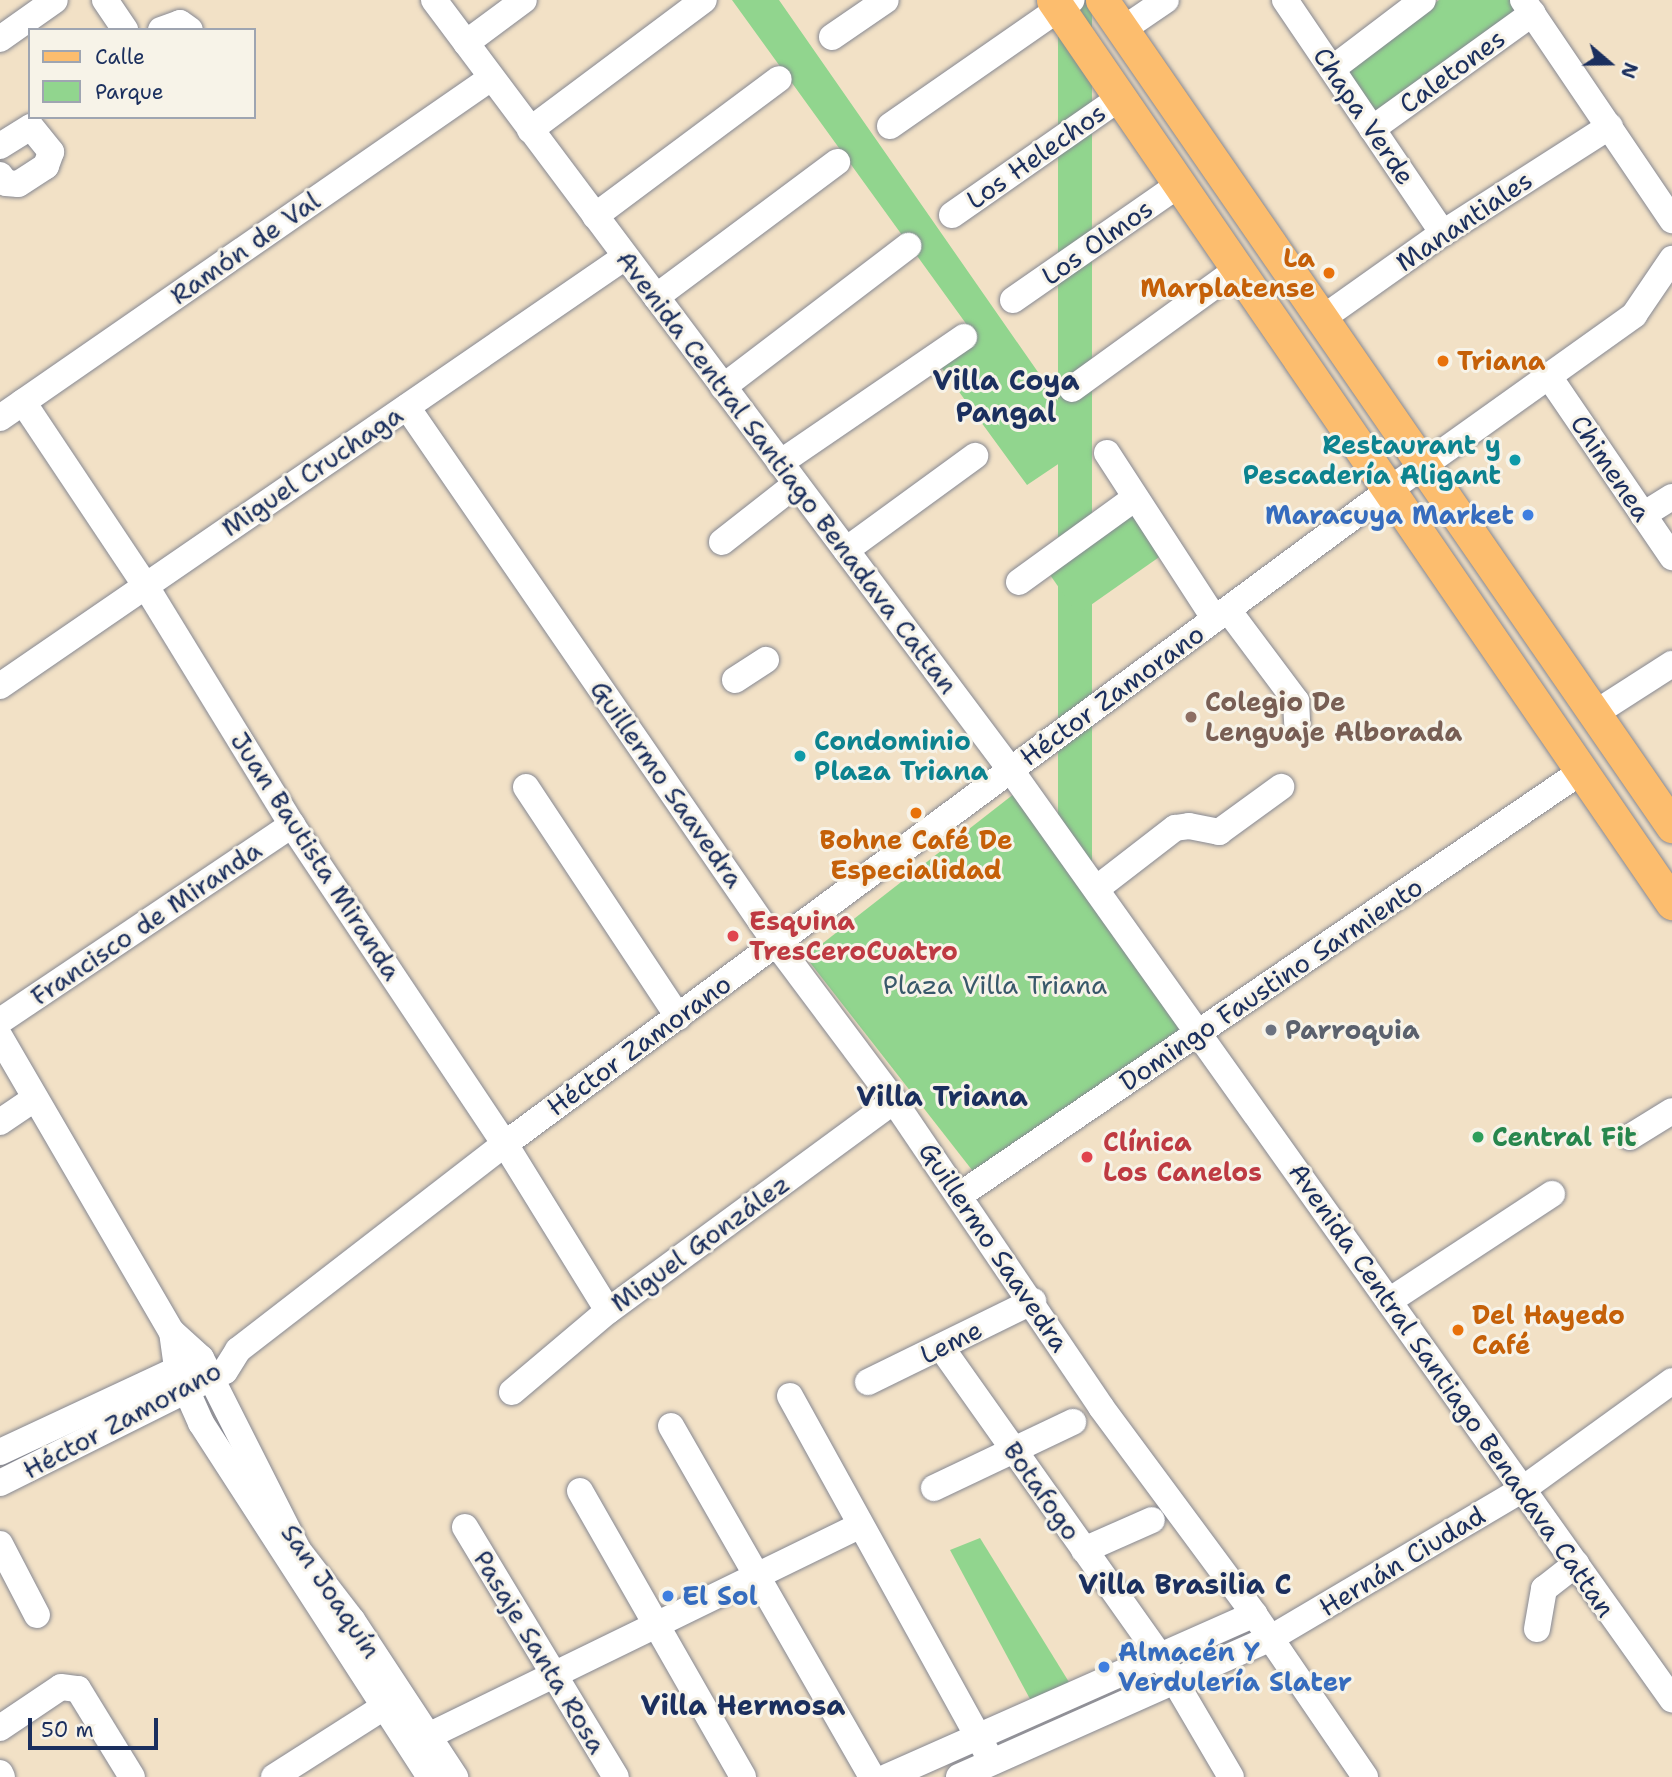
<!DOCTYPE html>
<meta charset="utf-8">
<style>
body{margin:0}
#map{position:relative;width:1672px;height:1777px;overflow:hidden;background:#f2e1c6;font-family:"Shantell Sans",sans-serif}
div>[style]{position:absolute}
.green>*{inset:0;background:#91d58e;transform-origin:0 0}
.roads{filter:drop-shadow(0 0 2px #868892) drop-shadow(0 0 2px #868892)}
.minor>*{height:26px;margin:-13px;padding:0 13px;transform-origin:13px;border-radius:13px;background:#fff}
.major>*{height:33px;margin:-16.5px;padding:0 16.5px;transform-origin:16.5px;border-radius:16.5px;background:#fcbd6e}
.dots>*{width:19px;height:19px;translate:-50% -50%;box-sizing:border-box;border:4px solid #f7f3e8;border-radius:50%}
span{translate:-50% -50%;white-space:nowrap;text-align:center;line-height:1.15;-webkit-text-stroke:6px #f7f3e8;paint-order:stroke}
.street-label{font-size:26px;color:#1b2f5e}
.food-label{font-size:26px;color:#c56008;font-weight:700}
.right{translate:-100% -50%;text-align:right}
.left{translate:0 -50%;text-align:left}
.culture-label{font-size:26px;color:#0d838f;font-weight:700}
.shop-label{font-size:26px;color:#366cbe;font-weight:700}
.education-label{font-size:26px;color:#785e54;font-weight:700}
.health-label{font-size:26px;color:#be3a42;font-weight:700}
.park-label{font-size:26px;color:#38586a}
.worship-label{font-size:26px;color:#5b616d;font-weight:700}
.leisure-label{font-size:26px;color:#27864d;font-weight:700}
.neighbourhood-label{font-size:28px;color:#1b2f5e;font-weight:700}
.legend{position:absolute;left:28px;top:28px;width:228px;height:91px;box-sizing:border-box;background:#f7f3e8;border:2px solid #9fa5b1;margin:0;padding:9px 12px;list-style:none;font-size:21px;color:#1b2f5e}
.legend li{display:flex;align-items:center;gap:14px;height:35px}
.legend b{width:35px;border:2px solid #9fa5b1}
.north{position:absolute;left:1574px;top:28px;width:70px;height:70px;-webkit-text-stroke:5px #f7f3e8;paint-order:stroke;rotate:110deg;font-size:19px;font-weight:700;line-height:28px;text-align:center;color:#1b2f5e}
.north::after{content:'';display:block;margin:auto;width:24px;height:32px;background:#1b2f5e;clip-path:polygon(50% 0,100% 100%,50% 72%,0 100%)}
.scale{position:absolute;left:28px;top:1718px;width:130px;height:32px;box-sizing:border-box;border:4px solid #1b2f5e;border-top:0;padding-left:9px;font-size:21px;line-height:24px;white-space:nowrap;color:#1b2f5e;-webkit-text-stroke:5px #f7f3e8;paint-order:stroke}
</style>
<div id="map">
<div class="green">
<i style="clip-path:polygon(732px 0,779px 0,1088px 444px,1027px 485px,938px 363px,975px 336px)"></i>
<i style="left:1058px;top:0;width:34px;height:1080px"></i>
<i style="clip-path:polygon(1439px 0,1519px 0,1526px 10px,1374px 120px,1341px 71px)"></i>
<i style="left:1133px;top:512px;width:52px;height:104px;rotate:55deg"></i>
<i style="left:1019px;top:790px;width:293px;height:271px;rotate:52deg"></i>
<i style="clip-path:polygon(980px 1538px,1077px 1695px,1037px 1712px,950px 1550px)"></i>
</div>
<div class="roads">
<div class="minor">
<i style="left:105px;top:0;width:36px;rotate:56deg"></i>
<i style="left:434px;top:0;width:961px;rotate:53.17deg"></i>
<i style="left:1010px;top:769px;width:1142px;rotate:54.56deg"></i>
<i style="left:1285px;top:0;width:282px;rotate:55.9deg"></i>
<i style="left:1523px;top:0;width:266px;rotate:55.9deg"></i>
<i style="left:161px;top:30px;width:20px;rotate:-20deg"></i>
<i style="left:180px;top:23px;width:12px;rotate:35deg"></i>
<i style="left:1122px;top:30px;width:53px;rotate:-34.3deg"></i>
<i style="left:832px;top:37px;width:65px;rotate:-34.4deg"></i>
<i style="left:0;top:39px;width:67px;rotate:-35.3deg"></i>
<i style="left:466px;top:43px;width:72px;rotate:-36.6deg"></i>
<i style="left:1332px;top:69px;width:114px;rotate:-37.2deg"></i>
<i style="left:890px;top:126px;width:221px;rotate:-34.8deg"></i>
<i style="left:1372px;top:129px;width:198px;rotate:-35.8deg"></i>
<i style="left:530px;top:130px;width:217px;rotate:-36.8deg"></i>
<i style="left:0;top:146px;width:36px;rotate:-32deg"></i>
<i style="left:31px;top:127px;width:32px;rotate:51deg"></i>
<i style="left:51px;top:152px;width:15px;rotate:110deg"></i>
<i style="left:46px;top:166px;width:33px;rotate:147deg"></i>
<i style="left:18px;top:184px;width:12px;rotate:-175deg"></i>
<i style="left:6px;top:183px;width:10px;rotate:-127deg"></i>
<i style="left:952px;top:215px;width:205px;rotate:-34.9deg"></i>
<i style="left:595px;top:216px;width:229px;rotate:-36.7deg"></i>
<i style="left:656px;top:297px;width:226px;rotate:-36.7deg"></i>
<i style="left:1013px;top:300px;width:203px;rotate:-34.8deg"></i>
<i style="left:1320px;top:320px;width:151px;rotate:-35.3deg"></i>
<i style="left:1443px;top:233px;width:198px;rotate:-32.6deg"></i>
<i style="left:1550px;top:378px;width:217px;rotate:55.7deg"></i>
<i style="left:723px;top:387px;width:233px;rotate:-37.3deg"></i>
<i style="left:1072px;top:389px;width:205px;rotate:-35.9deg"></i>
<i style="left:23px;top:402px;width:220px;rotate:56.3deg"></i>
<i style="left:145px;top:585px;width:281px;rotate:58.5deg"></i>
<i style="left:292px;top:825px;width:384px;rotate:56.3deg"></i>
<i style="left:505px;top:1144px;width:196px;rotate:58.3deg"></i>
<i style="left:407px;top:407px;width:641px;rotate:55.49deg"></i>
<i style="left:770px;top:935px;width:207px;rotate:53.2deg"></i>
<i style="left:894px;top:1101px;width:369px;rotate:55.9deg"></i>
<i style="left:1101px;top:1407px;width:257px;rotate:53.5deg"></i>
<i style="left:1254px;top:1614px;width:197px;rotate:55.7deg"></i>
<i style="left:0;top:418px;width:597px;rotate:-34.7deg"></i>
<i style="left:1107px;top:453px;width:198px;rotate:57deg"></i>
<i style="left:780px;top:463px;width:223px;rotate:-34.4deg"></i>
<i style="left:1643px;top:515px;width:34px;rotate:-32deg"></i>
<i style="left:722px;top:542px;width:94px;rotate:-38.1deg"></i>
<i style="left:846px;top:550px;width:160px;rotate:-36.1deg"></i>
<i style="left:1019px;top:582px;width:143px;rotate:-35.9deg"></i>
<i style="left:1228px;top:610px;width:114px;rotate:53.2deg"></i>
<i style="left:1296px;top:701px;width:22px;rotate:87deg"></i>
<i style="left:735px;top:680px;width:37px;rotate:-33deg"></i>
<i style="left:0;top:686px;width:758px;rotate:-34.47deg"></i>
<i style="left:1594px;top:714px;width:93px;rotate:-32.7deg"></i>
<i style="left:526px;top:787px;width:276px;rotate:56.5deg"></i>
<i style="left:1096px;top:889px;width:100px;rotate:-37.7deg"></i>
<i style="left:1175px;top:828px;width:14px;rotate:-8deg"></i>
<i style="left:1189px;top:826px;width:31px;rotate:11deg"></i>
<i style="left:1219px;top:832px;width:77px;rotate:-36deg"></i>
<i style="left:0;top:1021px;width:352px;rotate:-33.9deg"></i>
<i style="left:0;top:1037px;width:341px;rotate:59.8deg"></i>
<i style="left:172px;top:1332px;width:39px;rotate:42deg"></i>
<i style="left:201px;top:1358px;width:215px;rotate:63.2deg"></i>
<i style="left:298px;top:1550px;width:88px;rotate:52.4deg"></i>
<i style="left:352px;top:1620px;width:188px;rotate:56.7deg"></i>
<i style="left:0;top:1122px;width:41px;rotate:-34.1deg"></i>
<i style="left:1630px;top:1137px;width:49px;rotate:-31.8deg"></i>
<i style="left:960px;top:1195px;width:753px;rotate:-34.28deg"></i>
<i style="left:1389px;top:1301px;width:195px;rotate:-33.3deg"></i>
<i style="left:172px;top:1332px;width:37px;rotate:82deg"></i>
<i style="left:177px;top:1369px;width:59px;rotate:66deg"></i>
<i style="left:201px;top:1423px;width:422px;rotate:57.1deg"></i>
<i style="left:941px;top:1347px;width:379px;rotate:54.7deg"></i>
<i style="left:1160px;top:1656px;width:140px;rotate:59.6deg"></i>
<i style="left:868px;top:1382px;width:184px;rotate:-26.1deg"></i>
<i style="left:512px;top:1392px;width:126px;rotate:-40.2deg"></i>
<i style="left:608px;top:1311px;width:355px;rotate:-36.3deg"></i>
<i style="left:790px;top:1396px;width:418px;rotate:61.1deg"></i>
<i style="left:671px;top:1426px;width:404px;rotate:60.2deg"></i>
<i style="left:0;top:1452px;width:213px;rotate:-25deg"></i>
<i style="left:0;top:1483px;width:251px;rotate:-26.5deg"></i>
<i style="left:225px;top:1371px;width:25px;rotate:-58deg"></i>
<i style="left:238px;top:1350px;width:337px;rotate:-37.7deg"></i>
<i style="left:505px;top:1144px;width:1100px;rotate:-36.49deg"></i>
<i style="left:1389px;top:490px;width:301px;rotate:-35.5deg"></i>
<i style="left:1634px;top:315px;width:68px;rotate:-55.8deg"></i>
<i style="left:934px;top:1488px;width:154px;rotate:-25.4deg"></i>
<i style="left:580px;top:1491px;width:329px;rotate:60.3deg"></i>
<i style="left:465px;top:1527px;width:292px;rotate:58.9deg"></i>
<i style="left:0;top:1544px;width:80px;rotate:62.5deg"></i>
<i style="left:1084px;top:1550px;width:74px;rotate:-23.8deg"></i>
<i style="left:1537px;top:1629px;width:41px;rotate:-80.1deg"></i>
<i style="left:1544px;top:1589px;width:41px;rotate:-38deg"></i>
<i style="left:0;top:1728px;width:73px;rotate:-33.9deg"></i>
<i style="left:61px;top:1687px;width:17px;rotate:7deg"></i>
<i style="left:78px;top:1689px;width:103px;rotate:58.5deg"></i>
<i style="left:416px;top:1742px;width:492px;rotate:-26deg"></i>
<i style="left:0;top:1773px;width:4px;rotate:63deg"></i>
<i style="left:274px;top:1777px;width:147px;rotate:-32.5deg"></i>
<i style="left:887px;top:1777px;width:402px;rotate:-23.9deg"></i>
<i style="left:959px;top:1777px;width:342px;rotate:-24deg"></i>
<i style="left:1271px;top:1638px;width:293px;rotate:-30.6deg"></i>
<i style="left:1523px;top:1489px;width:184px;rotate:-35.9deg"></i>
</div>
<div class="major">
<i style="left:1053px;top:0;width:1095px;rotate:55.57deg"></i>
<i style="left:1102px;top:0;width:1004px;rotate:55.39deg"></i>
</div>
</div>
<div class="dots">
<i style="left:1329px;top:273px;background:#e8710a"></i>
<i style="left:1443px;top:361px;background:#e8710a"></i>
<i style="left:1515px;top:460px;background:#0f9aa8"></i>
<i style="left:1528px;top:515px;background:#3f7fe0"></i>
<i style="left:1191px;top:717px;background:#8d6e63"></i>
<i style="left:800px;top:756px;background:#0f9aa8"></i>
<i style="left:916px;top:813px;background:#e8710a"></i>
<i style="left:733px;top:936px;background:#e0444e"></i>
<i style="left:1271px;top:1030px;background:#6b7280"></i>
<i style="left:1478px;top:1137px;background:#2e9e5b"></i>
<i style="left:1087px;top:1157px;background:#e0444e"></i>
<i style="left:1458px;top:1330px;background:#e8710a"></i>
<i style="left:668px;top:1596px;background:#3f7fe0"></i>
<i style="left:1104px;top:1667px;background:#3f7fe0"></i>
</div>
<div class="street-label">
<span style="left:1452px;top:71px;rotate:-36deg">Caletones</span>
<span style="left:1364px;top:116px;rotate:56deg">Chapa Verde</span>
<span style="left:1036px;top:156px;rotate:-35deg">Los Helechos</span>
<span style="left:1464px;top:221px;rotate:-34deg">Manantiales</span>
<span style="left:1097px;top:242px;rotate:-35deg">Los Olmos</span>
<span style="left:245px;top:248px;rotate:-35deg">Ramón de Val</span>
<span style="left:1611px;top:468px;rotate:56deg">Chimenea</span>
<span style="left:312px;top:471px;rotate:-34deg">Miguel Cruchaga</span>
<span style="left:787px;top:472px;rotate:53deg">Avenida Central Santiago Benadava Cattan</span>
<span style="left:1112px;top:695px;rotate:-36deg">Héctor Zamorano</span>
<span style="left:667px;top:784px;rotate:55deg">Guillermo Saavedra</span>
<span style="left:316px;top:856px;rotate:57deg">Juan Bautista Miranda</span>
<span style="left:146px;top:923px;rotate:-34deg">Francisco de Miranda</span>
<span style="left:1271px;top:984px;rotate:-34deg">Domingo Faustino Sarmiento</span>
<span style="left:639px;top:1045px;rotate:-36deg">Héctor Zamorano</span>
<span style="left:700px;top:1243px;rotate:-36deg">Miguel González</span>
<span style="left:994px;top:1247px;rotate:56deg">Guillermo Saavedra</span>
<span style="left:951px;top:1342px;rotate:-26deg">Leme</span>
<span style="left:1452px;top:1390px;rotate:55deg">Avenida Central Santiago Benadava Cattan</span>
<span style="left:122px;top:1420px;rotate:-28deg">Héctor Zamorano</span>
<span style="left:1042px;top:1491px;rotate:55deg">Botafogo</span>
<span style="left:1402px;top:1561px;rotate:-31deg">Hernán Ciudad</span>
<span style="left:331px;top:1591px;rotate:56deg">San Joaquín</span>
<span style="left:540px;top:1652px;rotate:59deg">Pasaje Santa Rosa</span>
</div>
<div class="food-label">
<span class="right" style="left:1315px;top:273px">La<br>Marplatense</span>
<span class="left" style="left:1457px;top:361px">Triana</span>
<span style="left:916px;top:855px">Bohne Café De<br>Especialidad</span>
<span class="left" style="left:1472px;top:1330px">Del Hayedo<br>Café</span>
</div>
<div class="culture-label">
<span class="right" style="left:1501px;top:460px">Restaurant y<br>Pescadería Aligant</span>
<span class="left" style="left:814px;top:756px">Condominio<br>Plaza Triana</span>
</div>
<div class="shop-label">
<span class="right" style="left:1514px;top:515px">Maracuya Market</span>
<span class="left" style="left:682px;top:1596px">El Sol</span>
<span class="left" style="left:1118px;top:1667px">Almacén Y<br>Verdulería Slater</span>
</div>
<div class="education-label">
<span class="left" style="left:1205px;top:717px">Colegio De<br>Lenguaje Alborada</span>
</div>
<div class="health-label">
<span class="left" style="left:749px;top:936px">Esquina<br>TresCeroCuatro</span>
<span class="left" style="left:1103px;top:1157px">Clínica<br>Los Canelos</span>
</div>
<div class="park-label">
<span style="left:995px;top:985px">Plaza Villa Triana</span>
</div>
<div class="worship-label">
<span class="left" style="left:1285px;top:1030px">Parroquia</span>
</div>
<div class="leisure-label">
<span class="left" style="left:1492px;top:1137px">Central Fit</span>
</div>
<div class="neighbourhood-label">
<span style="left:1006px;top:396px">Villa Coya<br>Pangal</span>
<span style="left:942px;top:1096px">Villa Triana</span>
<span style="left:1185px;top:1584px">Villa Brasilia C</span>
<span style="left:743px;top:1705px">Villa Hermosa</span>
</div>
<ul class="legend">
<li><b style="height:9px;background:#fcbd6e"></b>Calle</li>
<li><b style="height:19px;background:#91d58e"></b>Parque</li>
</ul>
<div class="north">N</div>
<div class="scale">50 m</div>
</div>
